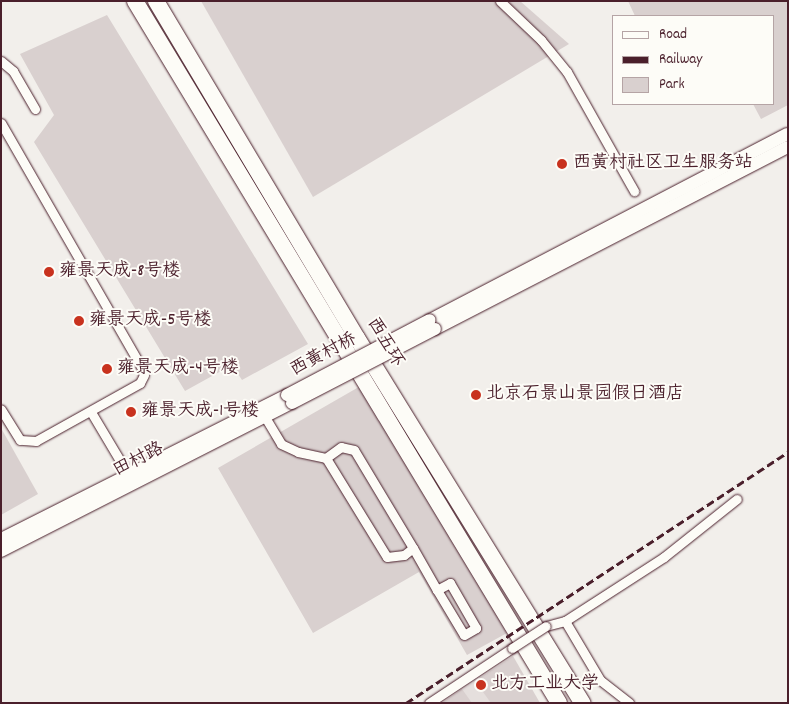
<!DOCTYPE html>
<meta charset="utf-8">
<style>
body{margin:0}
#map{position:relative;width:789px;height:704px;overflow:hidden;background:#f2efeb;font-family:Dekko,"LXGW WenKai TC",sans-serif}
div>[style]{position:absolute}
.built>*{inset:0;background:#e5dfdd}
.green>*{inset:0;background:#d9d0cf}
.roads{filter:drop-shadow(0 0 1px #4a1f2b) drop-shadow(0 0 1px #4a1f2b)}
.street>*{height:9px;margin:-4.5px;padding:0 4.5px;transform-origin:4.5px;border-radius:4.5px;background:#fdfcf7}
.secondary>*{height:12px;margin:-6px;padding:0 6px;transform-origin:6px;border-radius:6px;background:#fdfcf7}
.highway>*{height:16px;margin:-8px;padding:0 8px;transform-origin:8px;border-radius:8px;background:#fdfcf7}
.rail>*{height:2.5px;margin-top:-1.25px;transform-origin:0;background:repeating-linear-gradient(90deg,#4a1f2b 0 8px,transparent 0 12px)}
.bridges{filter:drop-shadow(0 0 1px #4a1f2b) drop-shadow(0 0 1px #4a1f2b)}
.street-bridge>*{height:9px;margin:-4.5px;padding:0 4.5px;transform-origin:4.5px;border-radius:4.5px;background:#fdfcf7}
.secondary-bridge>*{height:12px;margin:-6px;padding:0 6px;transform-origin:6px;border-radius:6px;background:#fdfcf7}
.dots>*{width:14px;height:14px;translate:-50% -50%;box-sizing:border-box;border:2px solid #fdfcf7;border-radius:50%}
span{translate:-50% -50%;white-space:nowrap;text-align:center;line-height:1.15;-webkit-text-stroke:4px #fdfcf7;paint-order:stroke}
.poi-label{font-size:18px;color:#4a1f2b}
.left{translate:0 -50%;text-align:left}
.street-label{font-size:18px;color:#4a1f2b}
.frame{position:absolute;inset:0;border:2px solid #4a1f2b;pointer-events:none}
.legend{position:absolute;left:612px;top:15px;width:162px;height:90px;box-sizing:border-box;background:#fdfcf7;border:1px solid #b5a4a5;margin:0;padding:6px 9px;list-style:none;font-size:15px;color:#4a1f2b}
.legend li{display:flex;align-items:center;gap:10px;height:25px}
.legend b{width:25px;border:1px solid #b5a4a5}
</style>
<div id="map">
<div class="built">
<i style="clip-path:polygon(486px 674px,503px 703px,442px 703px)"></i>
</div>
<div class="green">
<i style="clip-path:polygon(201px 1px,520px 1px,569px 44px,313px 197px)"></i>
<i style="clip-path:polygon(628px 1px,788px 1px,788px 105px,761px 119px,753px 104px,773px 104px,773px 16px,635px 16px)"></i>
<i style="clip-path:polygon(107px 15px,308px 344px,242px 380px,232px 365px,185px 391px,34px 142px,54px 115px,20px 54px)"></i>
<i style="clip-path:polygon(364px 384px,507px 633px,467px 655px,419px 572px,313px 633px,218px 468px)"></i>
<i style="clip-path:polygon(1px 428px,38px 494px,1px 515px)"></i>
<i style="clip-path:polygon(513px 656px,540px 703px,491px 703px,475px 681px)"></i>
<i style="clip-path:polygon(462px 689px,472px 703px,442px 703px)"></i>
</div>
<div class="roads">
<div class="street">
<i style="left:500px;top:1px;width:57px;rotate:43.6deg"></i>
<i style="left:541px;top:40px;width:41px;rotate:50.9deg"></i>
<i style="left:567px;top:72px;width:137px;rotate:60.6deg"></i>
<i style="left:1px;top:61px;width:16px;rotate:40deg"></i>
<i style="left:13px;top:71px;width:44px;rotate:59.9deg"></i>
<i style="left:1px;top:123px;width:280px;rotate:60.1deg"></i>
<i style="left:141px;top:366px;width:9px;rotate:72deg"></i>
<i style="left:144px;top:375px;width:9px;rotate:117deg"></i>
<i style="left:140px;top:383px;width:119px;rotate:150.9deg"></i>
<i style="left:36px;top:441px;width:16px;rotate:-176deg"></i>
<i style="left:20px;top:440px;width:36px;rotate:-122deg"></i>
<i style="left:91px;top:412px;width:72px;rotate:59.2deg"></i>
<i style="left:265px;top:417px;width:31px;rotate:59deg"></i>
<i style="left:281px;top:444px;width:19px;rotate:25deg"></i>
<i style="left:298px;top:452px;width:29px;rotate:12deg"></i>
<i style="left:326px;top:458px;width:116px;rotate:58.4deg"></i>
<i style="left:387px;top:557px;width:17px;rotate:-7deg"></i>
<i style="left:404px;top:555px;width:11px;rotate:-38deg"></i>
<i style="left:413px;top:548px;width:114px;rotate:-121deg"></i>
<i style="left:354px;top:450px;width:13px;rotate:-167deg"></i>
<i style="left:341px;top:447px;width:19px;rotate:144deg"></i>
<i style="left:413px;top:548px;width:48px;rotate:60.3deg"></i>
<i style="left:437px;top:590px;width:52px;rotate:59deg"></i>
<i style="left:464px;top:635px;width:14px;rotate:-30deg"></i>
<i style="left:476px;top:628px;width:52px;rotate:-120deg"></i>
<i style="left:450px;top:583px;width:15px;rotate:152deg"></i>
<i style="left:565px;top:621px;width:118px;rotate:-32.9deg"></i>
<i style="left:664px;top:557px;width:93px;rotate:-38.5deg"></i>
<i style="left:546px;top:626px;width:20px;rotate:-15deg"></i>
<i style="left:565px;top:621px;width:69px;rotate:59.3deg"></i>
<i style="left:600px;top:680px;width:37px;rotate:38deg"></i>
<i style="left:429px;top:703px;width:100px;rotate:-33.5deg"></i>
</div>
<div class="secondary">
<i style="left:430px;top:320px;width:403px;rotate:-27.5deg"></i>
<i style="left:435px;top:329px;width:397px;rotate:-27.3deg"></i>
<i style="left:1px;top:539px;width:320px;rotate:-26.7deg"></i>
<i style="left:1px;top:551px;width:326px;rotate:-27deg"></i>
</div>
<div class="highway">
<i style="left:135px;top:1px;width:820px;rotate:58.87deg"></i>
<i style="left:156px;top:1px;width:392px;rotate:59.2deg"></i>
<i style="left:357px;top:338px;width:429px;rotate:58.3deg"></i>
</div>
</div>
<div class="rail">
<i style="left:406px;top:703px;width:457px;rotate:-33.3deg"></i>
</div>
<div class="bridges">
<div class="street-bridge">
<i style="left:512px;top:648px;width:40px;rotate:-32.9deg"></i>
</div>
<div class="secondary-bridge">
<i style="left:287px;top:395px;width:161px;rotate:-27.7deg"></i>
<i style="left:292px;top:403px;width:161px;rotate:-27.4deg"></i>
</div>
</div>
<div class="dots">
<i style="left:562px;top:164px;background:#c8321e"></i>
<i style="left:49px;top:272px;background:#c8321e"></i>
<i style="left:79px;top:321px;background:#c8321e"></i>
<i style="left:107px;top:369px;background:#c8321e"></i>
<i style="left:476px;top:395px;background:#c8321e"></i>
<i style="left:131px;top:412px;background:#c8321e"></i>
<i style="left:481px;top:685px;background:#c8321e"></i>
</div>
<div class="poi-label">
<span class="left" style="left:573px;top:164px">西黄村社区卫生服务站</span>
<span class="left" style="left:59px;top:272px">雍景天成-8号楼</span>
<span class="left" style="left:89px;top:321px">雍景天成-5号楼</span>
<span class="left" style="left:117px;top:369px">雍景天成-4号楼</span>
<span class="left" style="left:486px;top:395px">北京石景山景园假日酒店</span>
<span class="left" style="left:141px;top:412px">雍景天成-1号楼</span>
<span class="left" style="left:491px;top:685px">北方工业大学</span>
</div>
<div class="street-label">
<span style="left:384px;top:343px;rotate:59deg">西五环</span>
<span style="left:324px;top:356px;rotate:-28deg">西黄村桥</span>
<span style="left:139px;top:461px;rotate:-27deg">田村路</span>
</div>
<div class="frame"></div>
<ul class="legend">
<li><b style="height:6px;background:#fdfcf7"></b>Road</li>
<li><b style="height:6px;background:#4a1f2b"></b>Railway</li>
<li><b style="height:14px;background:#d9d0cf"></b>Park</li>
</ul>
</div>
